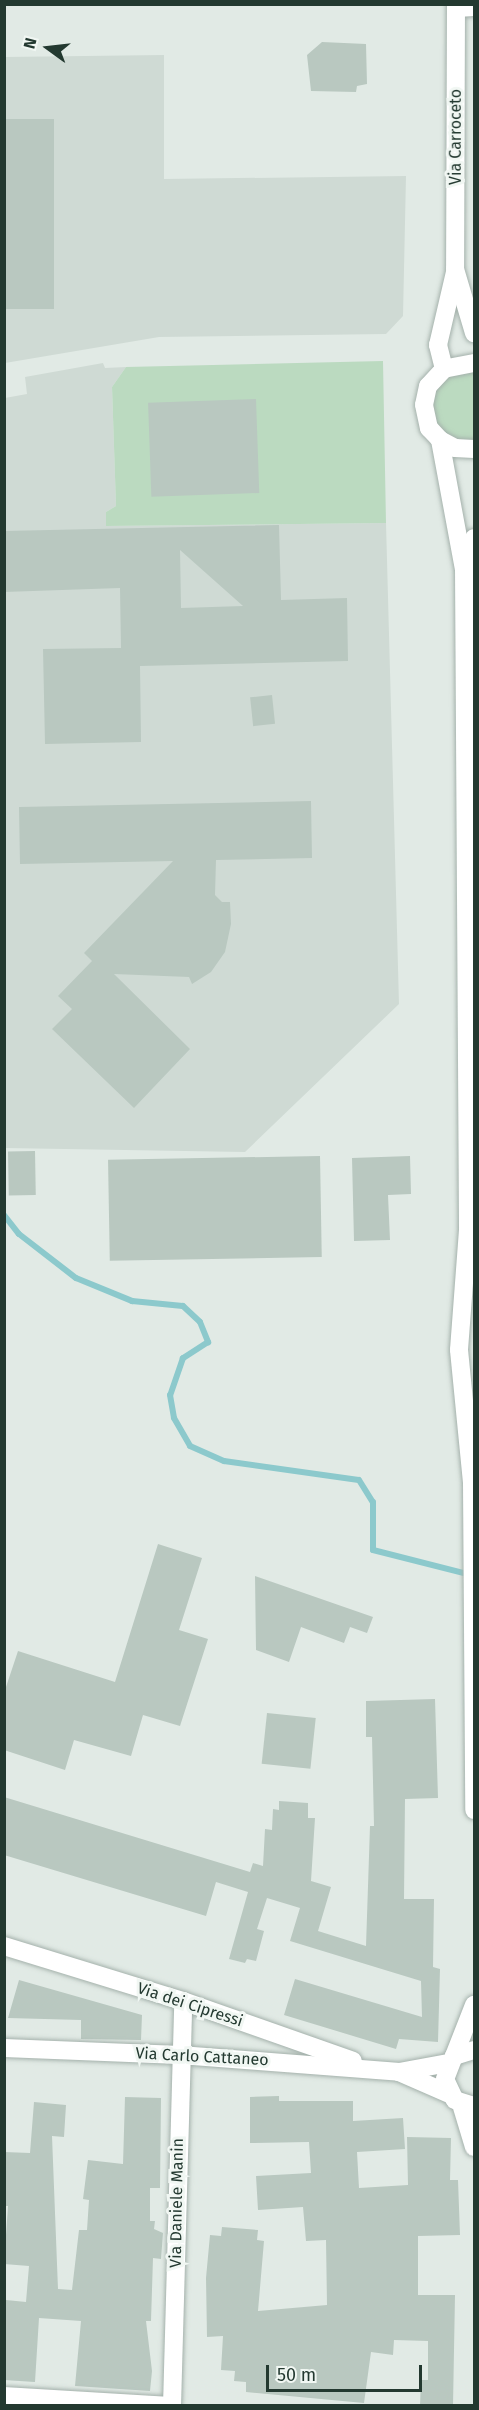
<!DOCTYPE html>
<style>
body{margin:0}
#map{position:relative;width:479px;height:2410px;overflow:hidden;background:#e1eae5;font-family:"Fira Sans",sans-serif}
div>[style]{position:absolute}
.built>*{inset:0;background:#cfdad4}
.green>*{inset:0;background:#bbdac0}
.stream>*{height:6px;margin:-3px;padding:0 3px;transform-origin:3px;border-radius:3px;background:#8cc9cc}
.building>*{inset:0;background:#b9c8c0;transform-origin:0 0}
.roads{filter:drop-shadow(0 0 2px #a4b1ab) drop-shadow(0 0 2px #a4b1ab)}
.street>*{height:18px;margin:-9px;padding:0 9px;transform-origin:9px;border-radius:9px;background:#fff}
.secondary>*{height:18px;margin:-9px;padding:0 9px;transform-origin:9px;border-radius:9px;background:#fff}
span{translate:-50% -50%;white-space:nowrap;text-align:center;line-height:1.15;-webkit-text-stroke:6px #f1f7f3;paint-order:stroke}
.street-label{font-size:16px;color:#233930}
.frame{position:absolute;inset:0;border:6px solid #233930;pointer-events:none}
.north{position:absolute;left:18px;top:18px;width:60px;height:60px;-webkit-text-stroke:4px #f1f7f3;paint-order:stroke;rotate:285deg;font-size:16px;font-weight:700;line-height:24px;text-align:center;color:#233930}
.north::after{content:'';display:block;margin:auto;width:21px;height:27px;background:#233930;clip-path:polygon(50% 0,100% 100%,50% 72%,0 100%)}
.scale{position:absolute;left:266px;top:2365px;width:156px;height:27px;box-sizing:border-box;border:3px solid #233930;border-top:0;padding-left:8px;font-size:18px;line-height:21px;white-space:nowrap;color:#233930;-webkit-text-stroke:4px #f1f7f3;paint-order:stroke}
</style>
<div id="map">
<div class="built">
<i style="clip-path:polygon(164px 55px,164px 179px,406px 176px,403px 316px,386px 334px,159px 337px,5px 363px,5px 57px)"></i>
<i style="clip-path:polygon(103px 363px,105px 368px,126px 367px,112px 387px,116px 506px,106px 512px,107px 526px,386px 523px,399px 1004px,245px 1152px,5px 1148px,5px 398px,27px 394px,25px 377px)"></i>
</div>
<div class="green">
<i style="clip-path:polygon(383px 361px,386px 523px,106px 526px,106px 512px,116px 506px,112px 387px,126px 367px)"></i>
<i style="clip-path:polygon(474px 363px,474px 449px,455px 448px,424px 405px,428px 386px)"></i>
</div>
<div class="stream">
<i style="left:4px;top:1215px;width:24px;rotate:52deg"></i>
<i style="left:19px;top:1234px;width:72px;rotate:37.7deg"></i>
<i style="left:76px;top:1278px;width:61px;rotate:22.3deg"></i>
<i style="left:132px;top:1301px;width:51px;rotate:5.6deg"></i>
<i style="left:183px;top:1306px;width:23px;rotate:43deg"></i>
<i style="left:200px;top:1322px;width:22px;rotate:68deg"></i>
<i style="left:208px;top:1342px;width:30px;rotate:147deg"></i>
<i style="left:183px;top:1358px;width:39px;rotate:109deg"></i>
<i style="left:170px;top:1395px;width:23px;rotate:80deg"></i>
<i style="left:174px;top:1418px;width:32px;rotate:60deg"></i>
<i style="left:190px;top:1446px;width:37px;rotate:24deg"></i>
<i style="left:224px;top:1461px;width:136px;rotate:8deg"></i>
<i style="left:359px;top:1480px;width:26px;rotate:58deg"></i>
<i style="left:373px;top:1502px;width:48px;rotate:90deg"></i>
<i style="left:373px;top:1550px;width:101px;rotate:14.3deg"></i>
</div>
<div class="building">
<i style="clip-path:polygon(322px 42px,366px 44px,367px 84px,357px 86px,356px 92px,311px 91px,307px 55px)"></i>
<i style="left:4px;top:119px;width:50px;height:190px"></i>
<i style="left:256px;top:399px;width:94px;height:108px;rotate:88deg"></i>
<i style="clip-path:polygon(evenodd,279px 525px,281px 600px,347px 598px,348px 661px,140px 666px,141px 742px,45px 744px,43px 649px,121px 648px,120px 588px,4px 592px,4px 531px,279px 525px,180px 550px,243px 606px,181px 608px,180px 550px)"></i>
<i style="left:272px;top:695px;width:29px;height:22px;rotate:84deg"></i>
<i style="clip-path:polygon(311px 801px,312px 858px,216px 860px,215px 895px,222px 902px,230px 902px,231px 924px,225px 952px,211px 972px,192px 984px,189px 977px,114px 974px,190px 1049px,134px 1108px,52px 1029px,72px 1009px,58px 996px,92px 961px,84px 953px,173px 861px,20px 864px,19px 807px)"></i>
<i style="left:35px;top:1151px;width:44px;height:27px;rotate:89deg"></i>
<i style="left:320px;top:1156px;width:101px;height:212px;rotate:89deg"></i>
<i style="clip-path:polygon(410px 1156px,411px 1194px,388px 1195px,390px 1240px,354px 1241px,352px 1158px)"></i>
<i style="clip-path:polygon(158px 1544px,202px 1558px,179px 1630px,208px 1639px,180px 1726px,143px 1715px,131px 1756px,74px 1740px,65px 1770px,4px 1750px,4px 1693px,18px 1651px,115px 1682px)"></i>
<i style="clip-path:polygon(255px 1576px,373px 1617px,367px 1633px,350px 1627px,344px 1643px,301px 1627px,289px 1662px,256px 1650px)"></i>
<i style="clip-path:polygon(435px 1699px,438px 1798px,405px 1799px,404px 1899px,434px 1899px,433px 1967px,440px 1969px,438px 2042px,399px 2039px,396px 2049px,284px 2015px,295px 1979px,422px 2017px,421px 1981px,290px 1941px,300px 1908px,267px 1898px,257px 1929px,264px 1931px,256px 1961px,247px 1959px,245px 1963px,229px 1959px,248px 1892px,216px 1882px,206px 1916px,4px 1855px,4px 1797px,250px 1872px,253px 1863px,263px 1866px,265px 1829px,272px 1830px,273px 1809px,279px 1810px,279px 1801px,308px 1803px,308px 1818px,315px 1818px,311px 1881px,331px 1887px,318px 1931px,366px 1946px,370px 1826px,374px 1826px,372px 1737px,366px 1737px,366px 1701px)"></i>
<i style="left:267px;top:1713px;width:49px;height:51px;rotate:6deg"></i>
<i style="clip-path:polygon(19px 1980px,142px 2015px,141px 2040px,81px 2039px,81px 2020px,8px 2018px)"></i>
<i style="clip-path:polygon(279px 2096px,279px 2101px,353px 2101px,353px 2121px,403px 2118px,405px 2149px,357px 2152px,359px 2188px,408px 2185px,407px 2137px,451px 2138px,450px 2180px,458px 2180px,460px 2235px,418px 2236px,418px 2295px,455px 2295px,453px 2406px,420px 2406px,421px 2380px,428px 2380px,428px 2341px,394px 2340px,393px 2355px,371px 2352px,364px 2403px,246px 2392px,246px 2382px,234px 2381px,235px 2371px,221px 2370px,223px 2336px,207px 2337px,206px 2278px,210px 2235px,221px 2236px,222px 2227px,258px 2230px,257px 2240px,264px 2241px,258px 2311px,327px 2305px,326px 2240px,306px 2241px,303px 2207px,258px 2210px,256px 2176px,311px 2173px,309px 2142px,250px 2143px,250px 2097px)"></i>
<i style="clip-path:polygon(125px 2097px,161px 2098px,160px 2188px,150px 2188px,150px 2221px,155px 2221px,154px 2229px,163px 2233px,161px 2259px,153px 2258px,151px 2321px,146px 2321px,152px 2371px,150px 2391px,75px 2386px,81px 2321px,39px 2318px,35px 2382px,4px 2380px,6px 2300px,26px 2302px,29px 2266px,4px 2264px,8px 2206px,4px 2206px,4px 2152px,30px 2153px,34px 2102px,66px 2105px,64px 2137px,52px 2136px,58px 2289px,72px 2290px,79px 2230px,87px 2230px,89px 2200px,83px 2199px,88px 2160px,123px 2164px)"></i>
</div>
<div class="roads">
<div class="street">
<i style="left:456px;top:8px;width:18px;rotate:-3deg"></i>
<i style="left:4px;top:1946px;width:187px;rotate:17.1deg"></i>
<i style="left:183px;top:2001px;width:180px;rotate:19.4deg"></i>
<i style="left:4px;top:2048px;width:176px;rotate:2.3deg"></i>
<i style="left:180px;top:2055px;width:220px;rotate:4.4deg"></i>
<i style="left:399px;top:2072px;width:51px;rotate:-10.2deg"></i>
<i style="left:399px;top:2072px;width:55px;rotate:23.7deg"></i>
<i style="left:4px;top:2396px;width:166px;rotate:3.4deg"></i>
<i style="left:172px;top:2406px;width:405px;rotate:-88.4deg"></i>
</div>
<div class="secondary">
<i style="left:456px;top:4px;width:265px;rotate:90.2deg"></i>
<i style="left:455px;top:269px;width:67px;rotate:73.5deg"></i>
<i style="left:474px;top:363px;width:31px;rotate:169deg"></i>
<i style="left:444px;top:369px;width:23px;rotate:133deg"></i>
<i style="left:428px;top:386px;width:19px;rotate:102deg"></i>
<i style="left:424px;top:405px;width:24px;rotate:78deg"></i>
<i style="left:429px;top:428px;width:16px;rotate:47deg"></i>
<i style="left:440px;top:440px;width:17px;rotate:28deg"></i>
<i style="left:455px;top:448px;width:19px;rotate:3deg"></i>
<i style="left:444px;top:369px;width:25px;rotate:-104deg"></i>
<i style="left:438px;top:345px;width:75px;rotate:-76.9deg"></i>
<i style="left:440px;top:440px;width:131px;rotate:79.5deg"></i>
<i style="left:464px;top:569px;width:661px;rotate:89.65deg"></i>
<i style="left:468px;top:1230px;width:120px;rotate:94.3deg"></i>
<i style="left:459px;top:1350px;width:134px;rotate:84.4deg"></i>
<i style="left:472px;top:1483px;width:327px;rotate:89.6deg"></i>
<i style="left:465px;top:567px;width:30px;rotate:-73deg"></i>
<i style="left:474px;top:2050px;width:21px;rotate:163deg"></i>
<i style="left:454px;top:2056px;width:25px;rotate:111deg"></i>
<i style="left:445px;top:2079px;width:23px;rotate:65deg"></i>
<i style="left:455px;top:2100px;width:20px;rotate:18deg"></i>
<i style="left:454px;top:2056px;width:55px;rotate:-68.6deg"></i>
<i style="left:461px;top:2104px;width:45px;rotate:73.2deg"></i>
</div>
</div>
<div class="street-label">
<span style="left:456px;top:137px;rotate:-90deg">Via Carroceto</span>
<span style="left:190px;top:2005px;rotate:18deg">Via dei Cipressi</span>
<span style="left:202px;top:2057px;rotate:3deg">Via Carlo Cattaneo</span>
<span style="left:177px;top:2203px;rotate:-89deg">Via Daniele Manin</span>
</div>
<div class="frame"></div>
<div class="north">N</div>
<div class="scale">50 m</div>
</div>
